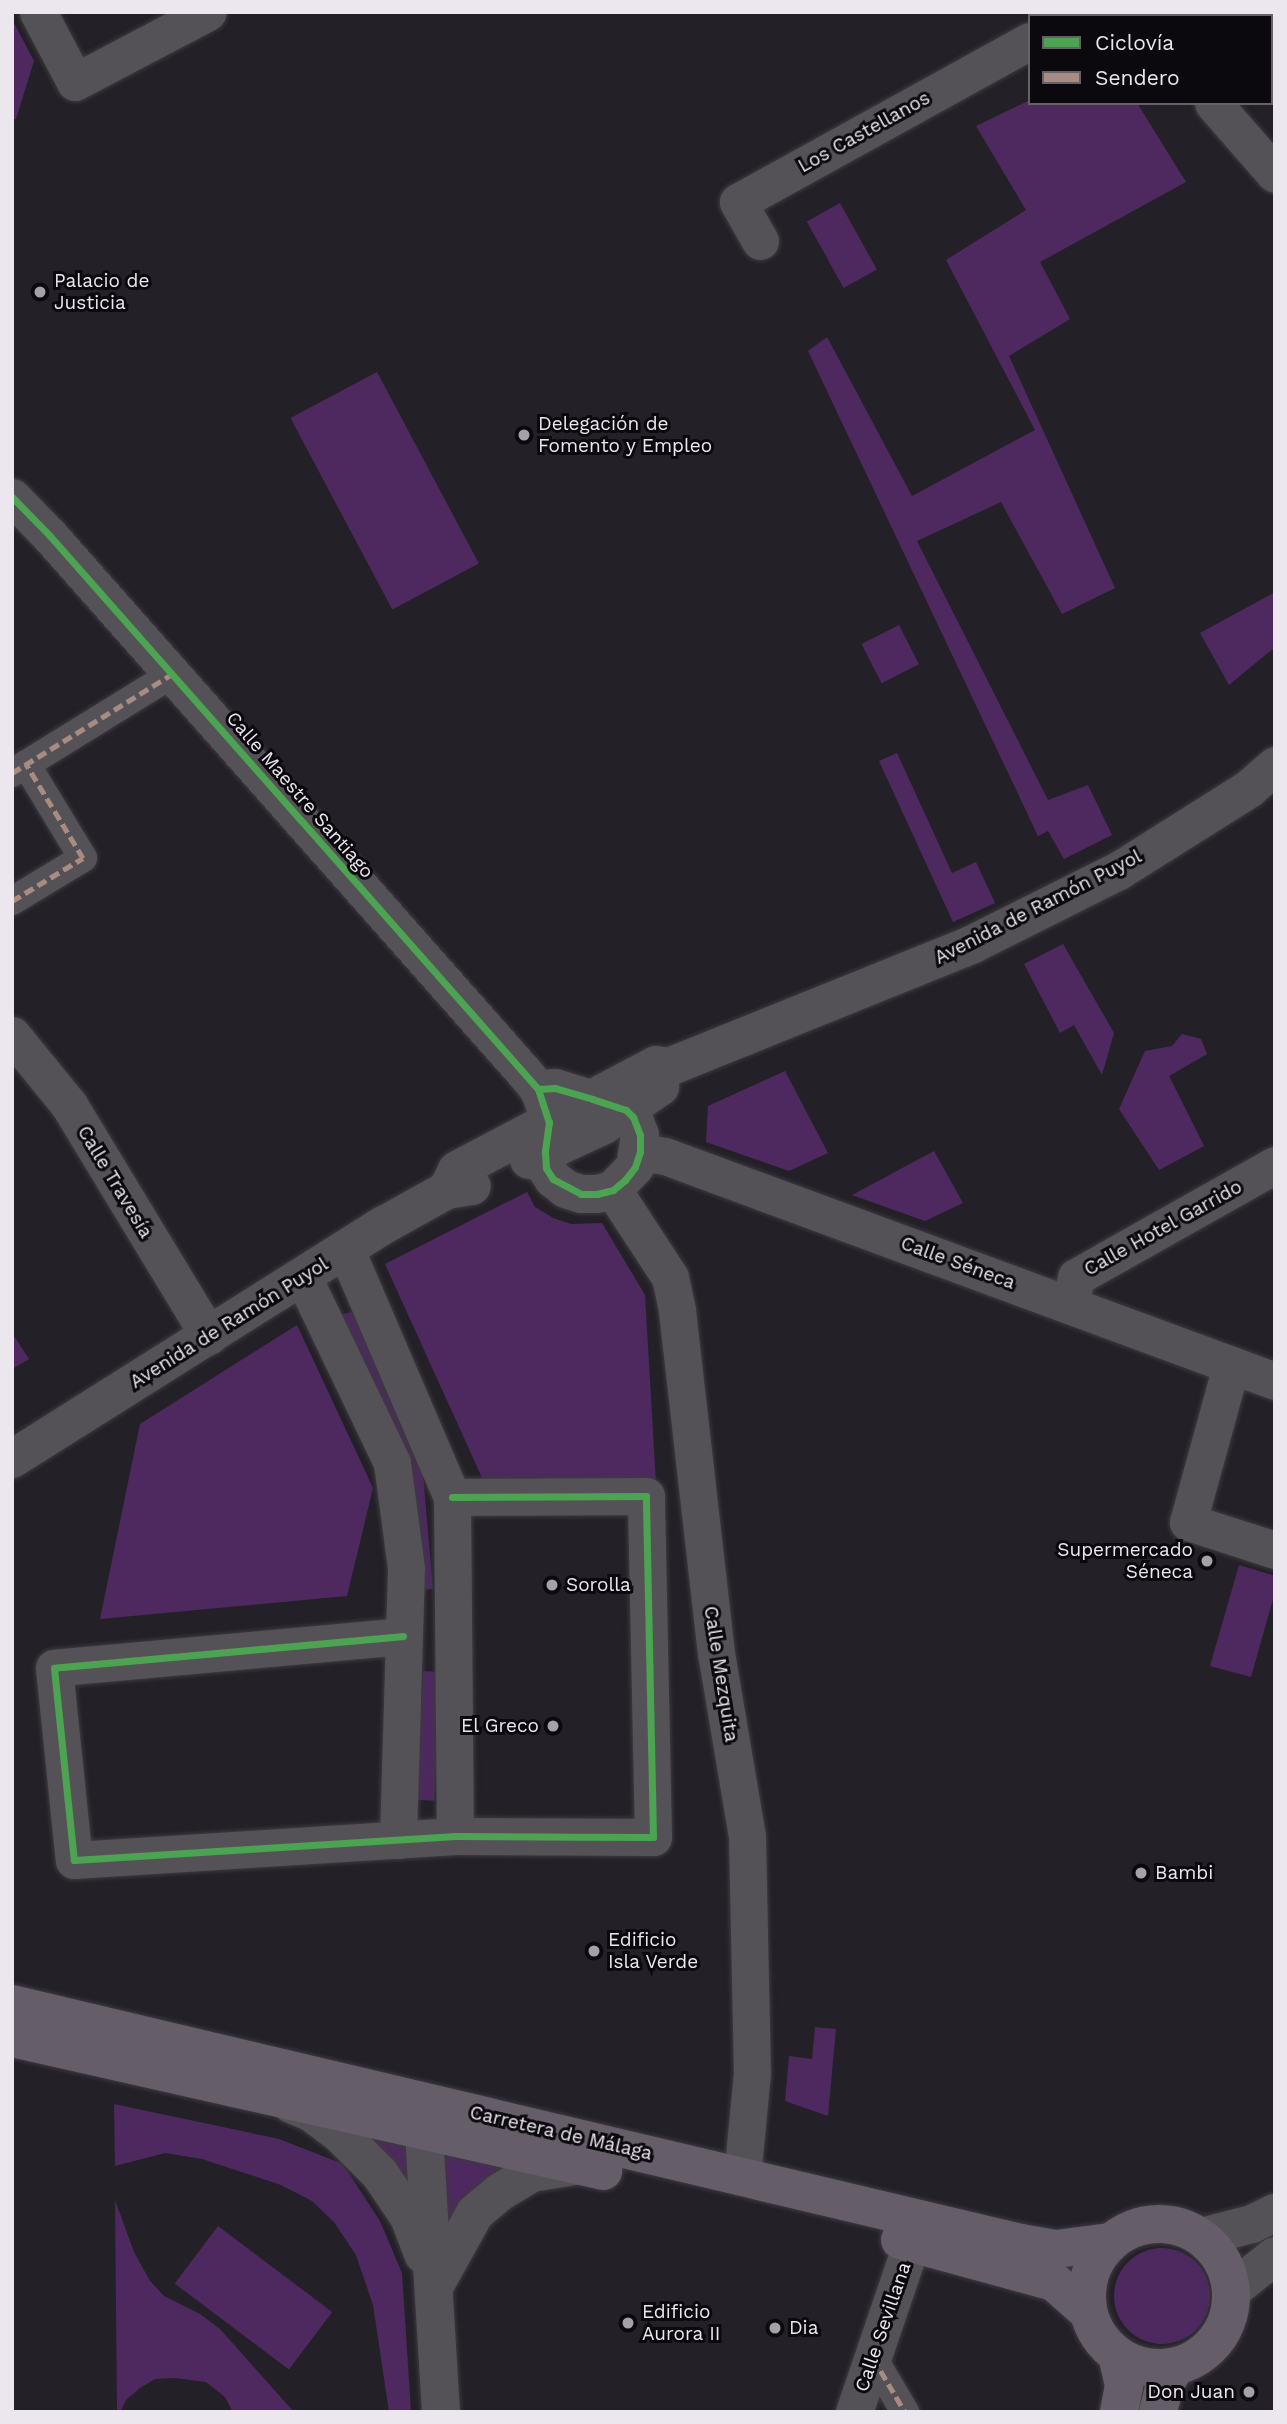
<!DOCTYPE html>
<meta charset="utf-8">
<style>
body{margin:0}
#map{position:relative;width:1287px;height:2424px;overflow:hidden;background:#242027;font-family:"Work Sans",sans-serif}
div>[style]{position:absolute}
.green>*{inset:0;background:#4e2960;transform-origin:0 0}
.round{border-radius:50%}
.roads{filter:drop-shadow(0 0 2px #3d3a40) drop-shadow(0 0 2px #3d3a40)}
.pedestrian>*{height:28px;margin:-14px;padding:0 14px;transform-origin:14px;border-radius:14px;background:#555257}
.minor>*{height:37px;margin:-18.5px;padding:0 18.5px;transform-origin:18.5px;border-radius:18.5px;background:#555257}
.tertiary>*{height:38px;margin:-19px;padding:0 19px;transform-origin:19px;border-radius:19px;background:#555257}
.secondary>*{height:38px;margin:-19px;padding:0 19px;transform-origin:19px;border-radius:19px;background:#555257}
.primary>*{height:38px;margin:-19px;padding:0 19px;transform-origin:19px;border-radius:19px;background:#655e68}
.primary>.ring{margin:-19px;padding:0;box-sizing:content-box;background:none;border:38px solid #655e68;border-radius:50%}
.quiet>*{height:5px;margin-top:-2.5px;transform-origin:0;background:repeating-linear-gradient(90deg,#a88b81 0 10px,transparent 0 15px)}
.cycleway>*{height:7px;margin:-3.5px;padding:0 3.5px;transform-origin:3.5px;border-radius:3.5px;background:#4ca352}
.dots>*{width:19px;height:19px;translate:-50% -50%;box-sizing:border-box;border:4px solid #0c090e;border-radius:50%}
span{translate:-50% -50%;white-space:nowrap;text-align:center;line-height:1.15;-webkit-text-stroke:6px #0c090e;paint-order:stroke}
.street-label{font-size:19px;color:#ece6ef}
.poi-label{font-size:19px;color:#ece6ef}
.left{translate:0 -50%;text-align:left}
.right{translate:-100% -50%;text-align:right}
.frame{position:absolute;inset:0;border:14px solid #ece6ef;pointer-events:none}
.legend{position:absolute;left:1028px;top:14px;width:245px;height:91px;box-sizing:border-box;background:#0c090e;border:2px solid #666168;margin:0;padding:9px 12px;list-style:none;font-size:21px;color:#ece6ef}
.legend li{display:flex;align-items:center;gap:14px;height:35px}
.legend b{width:35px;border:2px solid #666168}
</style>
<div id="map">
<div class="green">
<i style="clip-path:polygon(12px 19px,34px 61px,16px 119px,12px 120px)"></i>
<i style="clip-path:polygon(1030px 100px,1030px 103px,1137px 103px,1186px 182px,1040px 262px,1070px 319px,1009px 356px,1115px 588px,1062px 614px,1001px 502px,917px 541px,1048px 800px,1088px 785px,1112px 835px,1064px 859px,1048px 831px,1038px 836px,808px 351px,827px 337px,912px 496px,1035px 430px,946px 260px,1026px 210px,976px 126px)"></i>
<i style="left:840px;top:203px;width:76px;height:38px;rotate:61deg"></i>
<i style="left:377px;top:372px;width:217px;height:98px;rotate:62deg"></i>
<i style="clip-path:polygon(1275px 592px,1275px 647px,1229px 685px,1200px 633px)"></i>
<i style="left:899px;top:625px;width:44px;height:42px;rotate:63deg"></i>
<i style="clip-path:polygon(897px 753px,952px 873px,976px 862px,995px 903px,953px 922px,879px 761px)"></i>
<i style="clip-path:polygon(1063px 944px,1114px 1033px,1102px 1075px,1074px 1025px,1060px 1033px,1024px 964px)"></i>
<i style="clip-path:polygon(1182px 1034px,1201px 1039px,1207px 1054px,1169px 1076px,1204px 1146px,1159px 1170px,1119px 1109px,1145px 1051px,1172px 1046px)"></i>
<i style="clip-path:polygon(785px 1071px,828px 1153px,789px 1171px,706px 1142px,708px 1106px)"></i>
<i style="clip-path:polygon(934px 1151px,963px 1203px,925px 1221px,852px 1195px)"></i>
<i style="clip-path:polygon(527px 1192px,535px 1207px,553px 1218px,571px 1224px,602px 1223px,645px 1295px,656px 1483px,484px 1482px,385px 1264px)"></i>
<i style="clip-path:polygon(358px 1310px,421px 1452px,433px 1589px,418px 1590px,340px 1315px)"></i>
<i style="clip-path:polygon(297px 1325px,373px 1488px,347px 1596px,100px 1619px,140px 1424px)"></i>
<i style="clip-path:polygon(12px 1333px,29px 1359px,12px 1369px)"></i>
<i style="clip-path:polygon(1239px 1565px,1275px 1576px,1275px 1592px,1251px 1677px,1210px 1666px)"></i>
<i style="left:423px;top:1671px;width:18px;height:129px;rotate:3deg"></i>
<i style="clip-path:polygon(815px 2027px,836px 2029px,828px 2116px,785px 2101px,789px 2056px,812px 2059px)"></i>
<i style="clip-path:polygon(114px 2104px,279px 2139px,343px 2164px,380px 2221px,402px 2273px,411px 2412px,389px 2412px,373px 2305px,356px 2255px,334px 2222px,312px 2201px,281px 2185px,202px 2159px,165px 2153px,115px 2166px)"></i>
<i style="clip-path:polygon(360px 2136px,413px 2143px,419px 2219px)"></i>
<i style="clip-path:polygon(448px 2154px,520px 2170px,446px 2245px,442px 2156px)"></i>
<i style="clip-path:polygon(115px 2200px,134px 2252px,150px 2281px,164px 2296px,200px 2314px,220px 2329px,294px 2412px,233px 2412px,225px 2397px,206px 2382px,175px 2378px,155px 2379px,140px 2388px,126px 2400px,120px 2412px,117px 2412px)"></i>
<i style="left:218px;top:2226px;width:143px;height:72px;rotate:37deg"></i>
<i class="round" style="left:1114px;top:2248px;width:96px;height:96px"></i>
</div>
<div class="roads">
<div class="pedestrian">
<i style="left:12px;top:773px;width:188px;rotate:-31.7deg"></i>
<i style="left:12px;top:901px;width:83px;rotate:-31.2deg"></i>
<i style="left:83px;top:858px;width:110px;rotate:-121.2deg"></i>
<i style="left:873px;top:2358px;width:63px;rotate:59.3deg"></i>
</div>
<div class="minor">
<i style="left:38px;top:12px;width:79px;rotate:62.1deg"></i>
<i style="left:75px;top:82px;width:150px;rotate:-27.8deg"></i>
<i style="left:1134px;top:12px;width:5px;rotate:53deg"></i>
<i style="left:1075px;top:16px;width:8px;rotate:-30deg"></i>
<i style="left:1213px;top:103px;width:94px;rotate:48.9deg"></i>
<i style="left:760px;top:241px;width:45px;rotate:-119.4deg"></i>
<i style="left:738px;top:202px;width:333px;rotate:-28.9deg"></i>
<i style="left:12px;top:497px;width:54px;rotate:45.7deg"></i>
<i style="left:50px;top:536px;width:714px;rotate:48.52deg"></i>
<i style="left:523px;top:1071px;width:23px;rotate:50deg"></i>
<i style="left:538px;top:1089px;width:29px;rotate:70deg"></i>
<i style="left:12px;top:1035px;width:90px;rotate:50.8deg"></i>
<i style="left:69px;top:1105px;width:270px;rotate:58.8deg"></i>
<i style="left:640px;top:1152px;width:25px;rotate:9deg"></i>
<i style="left:665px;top:1156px;width:650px;rotate:20.25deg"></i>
<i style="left:613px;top:1190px;width:104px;rotate:56.8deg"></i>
<i style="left:670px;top:1277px;width:35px;rotate:78deg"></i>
<i style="left:677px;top:1311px;width:344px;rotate:83.5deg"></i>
<i style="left:716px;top:1653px;width:187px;rotate:80.4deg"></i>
<i style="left:747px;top:1837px;width:236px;rotate:88.8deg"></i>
<i style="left:752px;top:2073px;width:103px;rotate:95.5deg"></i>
<i style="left:346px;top:1250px;width:269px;rotate:66.8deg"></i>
<i style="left:452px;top:1497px;width:339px;rotate:89.5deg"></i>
<i style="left:303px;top:1277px;width:206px;rotate:64.4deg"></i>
<i style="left:392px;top:1463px;width:106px;rotate:82.4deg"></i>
<i style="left:406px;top:1568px;width:272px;rotate:91.7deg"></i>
<i style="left:1070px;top:1304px;width:28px;rotate:-77deg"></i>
<i style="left:1076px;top:1277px;width:228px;rotate:-29.4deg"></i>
<i style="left:1231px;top:1366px;width:162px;rotate:105.4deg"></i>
<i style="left:1188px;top:1522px;width:91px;rotate:17.8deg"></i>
<i style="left:403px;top:1636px;width:350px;rotate:174.8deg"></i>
<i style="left:54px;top:1668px;width:193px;rotate:84.1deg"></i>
<i style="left:74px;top:1860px;width:382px;rotate:-3.6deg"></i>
<i style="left:455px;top:1836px;width:198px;rotate:0.3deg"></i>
<i style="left:653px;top:1837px;width:341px;rotate:-91.2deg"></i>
<i style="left:646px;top:1496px;width:194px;rotate:179.7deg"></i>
<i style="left:854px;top:2412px;width:180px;rotate:-71.2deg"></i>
</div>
<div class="tertiary">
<i style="left:538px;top:1089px;width:17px;rotate:-3deg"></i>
<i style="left:555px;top:1088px;width:74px;rotate:17.2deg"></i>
<i style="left:626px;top:1110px;width:10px;rotate:45deg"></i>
<i style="left:633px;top:1117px;width:19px;rotate:69deg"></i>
<i style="left:640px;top:1135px;width:32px;rotate:99deg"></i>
<i style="left:635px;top:1167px;width:32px;rotate:134deg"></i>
<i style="left:613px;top:1190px;width:16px;rotate:166deg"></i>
<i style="left:597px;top:1194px;width:16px;rotate:180deg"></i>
<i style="left:581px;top:1194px;width:16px;rotate:-162deg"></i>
<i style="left:566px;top:1189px;width:16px;rotate:-142deg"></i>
<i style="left:553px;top:1179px;width:13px;rotate:-122deg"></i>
<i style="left:546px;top:1168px;width:16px;rotate:-94deg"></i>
<i style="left:545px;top:1152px;width:25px;rotate:-83deg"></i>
<i style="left:529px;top:1160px;width:83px;rotate:-25deg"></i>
<i style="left:604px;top:1125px;width:68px;rotate:-34.2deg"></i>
<i style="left:447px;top:1190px;width:22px;rotate:-63deg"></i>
<i style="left:457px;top:1170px;width:225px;rotate:-27.8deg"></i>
<i style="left:656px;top:1065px;width:13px;rotate:9deg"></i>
<i style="left:669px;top:1067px;width:328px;rotate:-22deg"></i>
<i style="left:973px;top:944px;width:163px;rotate:-26.6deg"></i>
<i style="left:1119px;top:871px;width:154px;rotate:-32.2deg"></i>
<i style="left:1249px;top:789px;width:35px;rotate:-41deg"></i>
<i style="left:12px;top:1459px;width:439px;rotate:-32.2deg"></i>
<i style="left:384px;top:1225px;width:72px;rotate:-29.1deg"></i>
<i style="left:447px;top:1190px;width:25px;rotate:-9deg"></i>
<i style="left:291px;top:2104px;width:23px;rotate:23deg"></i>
<i style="left:312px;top:2113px;width:38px;rotate:37deg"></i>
<i style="left:342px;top:2136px;width:54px;rotate:45deg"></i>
<i style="left:380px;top:2174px;width:52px;rotate:56deg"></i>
<i style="left:409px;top:2217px;width:40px;rotate:69deg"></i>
<i style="left:435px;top:2285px;width:82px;rotate:-60.9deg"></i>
<i style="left:475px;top:2213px;width:33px;rotate:-40deg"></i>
<i style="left:500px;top:2192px;width:37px;rotate:-31deg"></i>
<i style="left:532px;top:2173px;width:49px;rotate:-9.5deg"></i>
<i style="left:441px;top:2412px;width:263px;rotate:-93.5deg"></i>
<i style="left:425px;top:2149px;width:18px;rotate:-81deg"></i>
<i style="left:428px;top:2131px;width:31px;rotate:-31deg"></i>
</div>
<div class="secondary">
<i style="left:1202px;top:2237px;width:52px;rotate:-14.6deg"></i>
<i style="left:1252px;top:2224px;width:25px;rotate:-26deg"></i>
<i style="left:1231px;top:2291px;width:56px;rotate:-38.5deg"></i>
</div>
<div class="primary">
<i style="left:12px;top:2004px;width:1037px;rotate:13.33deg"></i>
<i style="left:1021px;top:2243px;width:36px;rotate:10deg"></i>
<i style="left:1056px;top:2249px;width:54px;rotate:-7.4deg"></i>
<i style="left:12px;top:2038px;width:606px;rotate:12.68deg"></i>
<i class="ring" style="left:1087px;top:2224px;width:106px;height:106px"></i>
<i style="left:900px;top:2240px;width:160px;rotate:15.3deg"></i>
<i style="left:1054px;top:2282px;width:45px;rotate:41.4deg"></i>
<i style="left:1117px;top:2355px;width:32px;rotate:77deg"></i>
<i style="left:1124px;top:2386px;width:26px;rotate:101deg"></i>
<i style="left:1158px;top:2412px;width:29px;rotate:-76deg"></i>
<i style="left:1165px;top:2384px;width:20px;rotate:-60deg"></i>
</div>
</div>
<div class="quiet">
<i style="left:12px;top:773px;width:188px;rotate:-31.7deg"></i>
<i style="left:12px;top:901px;width:83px;rotate:-31.2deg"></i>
<i style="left:83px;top:858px;width:110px;rotate:-121.2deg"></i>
<i style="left:873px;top:2358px;width:63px;rotate:59.3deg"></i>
</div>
<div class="cycleway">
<i style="left:12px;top:497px;width:54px;rotate:45.7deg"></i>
<i style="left:50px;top:536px;width:738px;rotate:48.57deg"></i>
<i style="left:538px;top:1089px;width:35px;rotate:72deg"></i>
<i style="left:549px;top:1122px;width:30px;rotate:98deg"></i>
<i style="left:545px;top:1152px;width:16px;rotate:86deg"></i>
<i style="left:546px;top:1168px;width:13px;rotate:58deg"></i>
<i style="left:553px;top:1179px;width:32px;rotate:28deg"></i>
<i style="left:581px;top:1194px;width:16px"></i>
<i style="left:597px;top:1194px;width:16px;rotate:-14deg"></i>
<i style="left:613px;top:1190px;width:16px;rotate:-40deg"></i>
<i style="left:625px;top:1180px;width:16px;rotate:-52deg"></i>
<i style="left:635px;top:1167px;width:16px;rotate:-72deg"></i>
<i style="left:640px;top:1152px;width:17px;rotate:-90deg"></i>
<i style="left:640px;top:1135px;width:19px;rotate:-111deg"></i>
<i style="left:633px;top:1117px;width:10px;rotate:-135deg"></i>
<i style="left:626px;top:1110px;width:35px;rotate:-162deg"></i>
<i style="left:593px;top:1099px;width:40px;rotate:-164deg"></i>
<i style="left:555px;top:1088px;width:17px;rotate:177deg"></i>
<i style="left:403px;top:1636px;width:350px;rotate:174.8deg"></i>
<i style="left:54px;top:1668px;width:193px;rotate:84.1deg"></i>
<i style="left:74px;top:1860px;width:382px;rotate:-3.6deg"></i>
<i style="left:455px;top:1836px;width:198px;rotate:0.3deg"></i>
<i style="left:653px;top:1837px;width:341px;rotate:-91.2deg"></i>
<i style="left:646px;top:1496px;width:194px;rotate:179.7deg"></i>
</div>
<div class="dots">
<i style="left:40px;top:292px;background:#a6a1a9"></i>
<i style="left:524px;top:435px;background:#a6a1a9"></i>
<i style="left:1207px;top:1561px;background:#a6a1a9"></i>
<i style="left:552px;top:1585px;background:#a6a1a9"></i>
<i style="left:553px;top:1726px;background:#a6a1a9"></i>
<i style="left:1141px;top:1873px;background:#a6a1a9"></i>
<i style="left:594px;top:1951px;background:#a6a1a9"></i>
<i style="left:628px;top:2323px;background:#a6a1a9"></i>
<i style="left:775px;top:2328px;background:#a6a1a9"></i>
<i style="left:1249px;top:2392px;background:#a6a1a9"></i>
</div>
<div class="street-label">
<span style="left:864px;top:132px;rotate:-29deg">Los Castellanos</span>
<span style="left:300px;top:795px;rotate:49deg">Calle Maestre Santiago</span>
<span style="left:1038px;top:907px;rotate:-27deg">Avenida de Ramón Puyol</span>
<span style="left:115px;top:1182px;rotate:59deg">Calle Travesía</span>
<span style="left:1163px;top:1228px;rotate:-29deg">Calle Hotel Garrido</span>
<span style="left:958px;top:1263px;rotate:20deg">Calle Séneca</span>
<span style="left:229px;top:1323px;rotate:-32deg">Avenida de Ramón Puyol</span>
<span style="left:721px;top:1674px;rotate:81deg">Calle Mezquita</span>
<span style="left:561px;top:2133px;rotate:13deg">Carretera de Málaga</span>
<span style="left:883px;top:2327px;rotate:-71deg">Calle Sevillana</span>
</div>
<div class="poi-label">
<span class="left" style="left:54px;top:292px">Palacio de<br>Justicia</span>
<span class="left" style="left:538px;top:435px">Delegación de<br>Fomento y Empleo</span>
<span class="right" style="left:1193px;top:1561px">Supermercado<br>Séneca</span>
<span class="left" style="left:566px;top:1585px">Sorolla</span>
<span class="right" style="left:539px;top:1726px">El Greco</span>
<span class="left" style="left:1155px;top:1873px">Bambi</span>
<span class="left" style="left:608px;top:1951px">Edificio<br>Isla Verde</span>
<span class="left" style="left:642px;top:2323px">Edificio<br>Aurora II</span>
<span class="left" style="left:789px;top:2328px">Dia</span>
<span class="right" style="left:1235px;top:2392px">Don Juan</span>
</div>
<div class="frame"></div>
<ul class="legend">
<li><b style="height:9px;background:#4ca352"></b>Ciclovía</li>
<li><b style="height:9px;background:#a88b81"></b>Sendero</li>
</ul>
</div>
